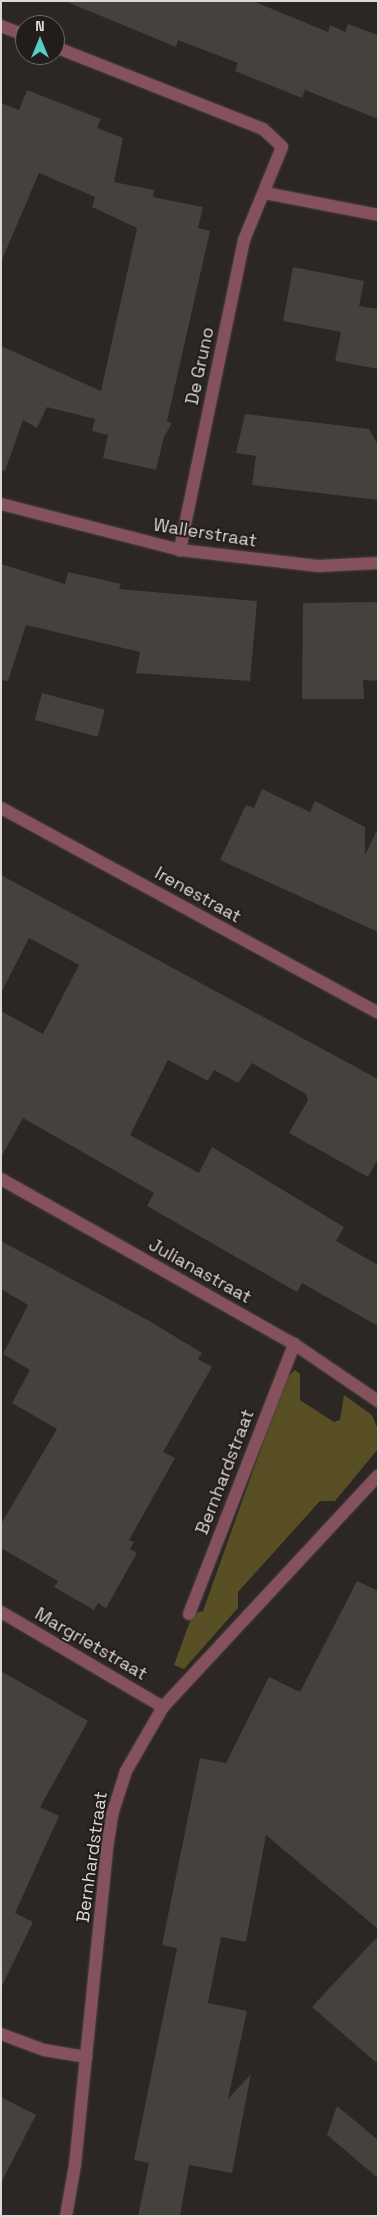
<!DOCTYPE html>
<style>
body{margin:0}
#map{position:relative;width:379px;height:2217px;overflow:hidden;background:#2c2624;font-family:"Space Grotesk",sans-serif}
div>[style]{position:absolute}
.green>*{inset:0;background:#584f24}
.building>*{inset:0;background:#45413d;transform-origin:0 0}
.roads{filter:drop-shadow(0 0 1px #484341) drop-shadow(0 0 1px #484341)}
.minor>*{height:12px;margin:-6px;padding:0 6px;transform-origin:6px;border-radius:6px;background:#85515c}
span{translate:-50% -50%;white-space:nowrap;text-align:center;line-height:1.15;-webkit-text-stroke:4px #221c1b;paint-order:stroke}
.street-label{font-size:18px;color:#ddd9d8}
.frame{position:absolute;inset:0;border:2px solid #ddd9d8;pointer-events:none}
.north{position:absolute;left:15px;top:15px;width:50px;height:50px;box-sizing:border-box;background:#221c1b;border:1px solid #6d6867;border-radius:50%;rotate:0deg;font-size:14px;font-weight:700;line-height:20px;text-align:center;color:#ddd9d8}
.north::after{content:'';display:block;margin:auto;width:18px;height:22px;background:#55cec5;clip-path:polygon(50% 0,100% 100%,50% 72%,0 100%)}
</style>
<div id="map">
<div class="green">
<i style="clip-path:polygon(295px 1370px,300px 1374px,300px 1400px,334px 1422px,340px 1420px,344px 1395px,372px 1415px,377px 1427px,378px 1449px,335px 1501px,320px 1501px,238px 1592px,238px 1608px,184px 1669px,174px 1665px,193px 1613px,203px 1611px,286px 1378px)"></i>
</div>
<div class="building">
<i style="clip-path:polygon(65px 1px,253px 1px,328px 32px,330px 25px,345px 32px,348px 24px,378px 35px,378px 119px,305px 90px,302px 98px,235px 71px,238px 63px,178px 40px,176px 47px)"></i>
<i style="clip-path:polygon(27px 90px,101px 119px,97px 128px,123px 138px,114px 182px,154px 190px,153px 197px,203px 207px,198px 228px,210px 231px,167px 421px,172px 423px,164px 437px,156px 470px,103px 458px,108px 435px,92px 431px,95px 419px,47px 407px,37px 428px,23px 420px,5px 471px,1px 470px,1px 346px,101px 391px,137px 228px,92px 207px,95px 197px,39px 173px,1px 262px,1px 103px,19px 110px)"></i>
<i style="clip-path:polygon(293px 267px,364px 281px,359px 306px,378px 309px,378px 369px,335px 361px,341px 332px,283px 321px)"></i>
<i style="clip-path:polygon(245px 414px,369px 429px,378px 445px,378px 500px,252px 485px,256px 456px,236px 453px)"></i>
<i style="clip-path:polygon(1px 564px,65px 584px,68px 572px,121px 584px,119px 589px,257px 601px,250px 681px,136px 673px,140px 652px,26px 625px,8px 681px,1px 680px)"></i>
<i style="clip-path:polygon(378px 602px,378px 681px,363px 680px,364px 699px,302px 699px,303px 603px)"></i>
<i style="left:42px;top:693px;width:65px;height:28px;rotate:15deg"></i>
<i style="clip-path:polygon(262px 789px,310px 812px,315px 801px,365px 827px,365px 855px,378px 828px,378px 932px,220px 860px,246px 805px,254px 808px)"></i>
<i style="clip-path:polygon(1px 875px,378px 1079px,378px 1159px,368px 1177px,289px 1133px,308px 1100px,306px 1094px,252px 1063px,238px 1083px,214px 1070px,208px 1081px,168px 1060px,130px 1135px,199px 1173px,212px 1147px,344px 1227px,336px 1241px,378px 1265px,378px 1326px,302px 1283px,297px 1292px,147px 1206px,154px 1193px,23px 1118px,1px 1157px,1px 1011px,43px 1034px,79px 965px,29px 938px,1px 993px)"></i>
<i style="clip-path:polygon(1px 1241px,151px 1322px,202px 1353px,198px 1359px,212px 1367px,163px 1452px,175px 1458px,129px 1540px,134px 1542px,130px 1549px,137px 1553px,106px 1608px,98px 1603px,94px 1610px,54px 1587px,58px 1581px,1px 1548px,1px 1524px,57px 1429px,12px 1403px,30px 1370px,3px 1354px,28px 1305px,1px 1289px)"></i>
<i style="clip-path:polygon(357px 1581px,378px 1591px,378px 1929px,266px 1835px,246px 1942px,221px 1937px,208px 2003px,247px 2011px,228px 2099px,251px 2074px,232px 2173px,189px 2165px,180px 2216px,138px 2216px,149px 2163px,134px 2160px,177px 1948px,162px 1945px,200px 1758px,226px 1763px,269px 1677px,300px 1692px)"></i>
<i style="clip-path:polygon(1px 1671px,88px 1721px,40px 1807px,59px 1816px,15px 1913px,33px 1922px,1px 1988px)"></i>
<i style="clip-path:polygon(378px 1936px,378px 2064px,312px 2007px)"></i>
<i style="clip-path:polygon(1px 2097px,36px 2115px,1px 2183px)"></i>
<i style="clip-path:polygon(337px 2106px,378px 2140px,378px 2178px,327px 2135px)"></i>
</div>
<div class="roads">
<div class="minor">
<i style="left:1px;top:26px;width:26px;rotate:21deg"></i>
<i style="left:55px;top:47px;width:224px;rotate:21.5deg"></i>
<i style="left:263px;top:129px;width:26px;rotate:43deg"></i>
<i style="left:282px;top:147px;width:100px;rotate:112.2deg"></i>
<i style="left:244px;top:240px;width:317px;rotate:101.7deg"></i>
<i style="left:265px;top:193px;width:115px;rotate:11deg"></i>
<i style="left:1px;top:504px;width:185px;rotate:14.4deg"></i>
<i style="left:180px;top:550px;width:139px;rotate:6.6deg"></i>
<i style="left:318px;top:566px;width:60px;rotate:-2.9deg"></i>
<i style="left:1px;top:808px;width:429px;rotate:28.5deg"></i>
<i style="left:1px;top:1179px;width:336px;rotate:29.4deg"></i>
<i style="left:294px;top:1344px;width:102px;rotate:34.2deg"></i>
<i style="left:1px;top:1612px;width:188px;rotate:30.4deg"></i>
<i style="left:189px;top:1614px;width:290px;rotate:-68.7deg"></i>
<i style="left:1px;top:2034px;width:46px;rotate:20.4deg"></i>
<i style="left:44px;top:2050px;width:43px;rotate:9.5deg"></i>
<i style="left:66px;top:2216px;width:52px;rotate:-80deg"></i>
<i style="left:75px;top:2165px;width:319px;rotate:-84.2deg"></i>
<i style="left:107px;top:1848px;width:33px;rotate:-81deg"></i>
<i style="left:112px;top:1815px;width:46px;rotate:-72.3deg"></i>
<i style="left:126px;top:1771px;width:74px;rotate:-60deg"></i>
<i style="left:163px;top:1707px;width:316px;rotate:-47.1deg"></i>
</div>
</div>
<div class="street-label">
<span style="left:200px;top:366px;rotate:-78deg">De Gruno</span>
<span style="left:205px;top:533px;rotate:9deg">Wallerstraat</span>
<span style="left:198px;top:895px;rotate:29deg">Irenestraat</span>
<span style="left:200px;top:1271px;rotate:29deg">Julianastraat</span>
<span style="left:225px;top:1472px;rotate:-69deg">Bernhardstraat</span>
<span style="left:91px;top:1644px;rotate:30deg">Margrietstraat</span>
<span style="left:92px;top:1857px;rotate:-82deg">Bernhardstraat</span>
</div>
<div class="frame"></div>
<div class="north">N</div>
</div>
